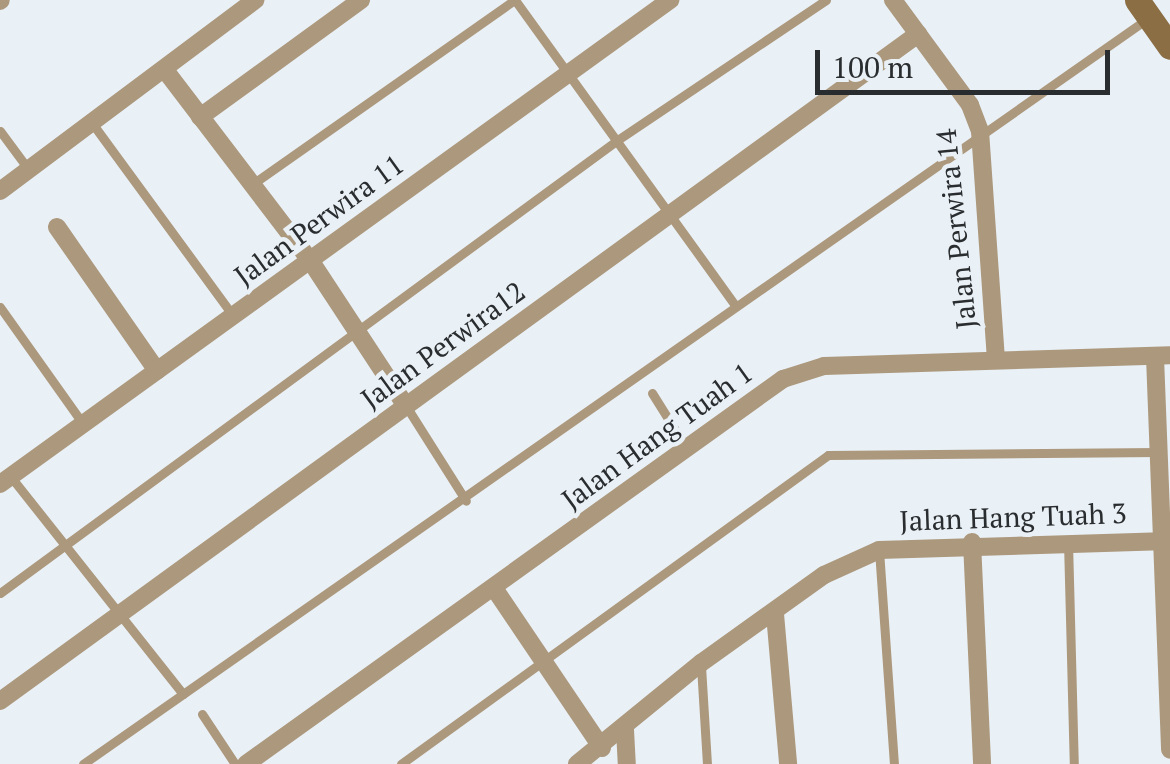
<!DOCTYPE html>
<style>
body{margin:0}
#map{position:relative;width:1170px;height:764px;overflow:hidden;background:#e9f0f6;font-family:"PT Serif",serif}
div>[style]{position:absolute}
.lane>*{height:9px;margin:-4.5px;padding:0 4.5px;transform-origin:4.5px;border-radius:4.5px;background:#ac987c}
.street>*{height:18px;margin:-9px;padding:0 9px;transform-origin:9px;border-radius:9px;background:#ac987c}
.secondary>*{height:25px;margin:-12.5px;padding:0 12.5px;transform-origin:12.5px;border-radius:12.5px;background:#8b6e44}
span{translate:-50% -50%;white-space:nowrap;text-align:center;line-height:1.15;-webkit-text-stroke:9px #e9f0f6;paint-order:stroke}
.street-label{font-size:28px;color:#2a2d2f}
.scale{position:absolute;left:815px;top:50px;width:295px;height:45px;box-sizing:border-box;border:5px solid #2a2d2f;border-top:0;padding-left:12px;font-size:30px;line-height:35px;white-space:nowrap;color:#2a2d2f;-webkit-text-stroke:8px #e9f0f6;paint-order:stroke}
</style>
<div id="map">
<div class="lane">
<i style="left:515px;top:0;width:377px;rotate:54.2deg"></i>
<i style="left:92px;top:123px;width:239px;rotate:53.8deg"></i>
<i style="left:0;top:131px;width:49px;rotate:53.4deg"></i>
<i style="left:254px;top:183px;width:318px;rotate:-35.1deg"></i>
<i style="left:0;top:307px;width:143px;rotate:54.6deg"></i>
<i style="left:652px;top:393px;width:66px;rotate:58deg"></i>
<i style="left:406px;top:406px;width:112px;rotate:57.7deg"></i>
<i style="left:11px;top:477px;width:277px;rotate:51.6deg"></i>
<i style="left:1068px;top:542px;width:222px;rotate:88.5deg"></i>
<i style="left:879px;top:550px;width:215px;rotate:86deg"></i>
<i style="left:0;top:593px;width:764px;rotate:-36.27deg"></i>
<i style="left:616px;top:141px;width:253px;rotate:-33.9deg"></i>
<i style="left:701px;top:666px;width:98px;rotate:86.5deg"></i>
<i style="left:202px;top:714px;width:60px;rotate:56.6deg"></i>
<i style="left:83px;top:764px;width:1299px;rotate:-35deg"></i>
<i style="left:401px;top:764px;width:527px;rotate:-35.89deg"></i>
<i style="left:828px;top:455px;width:330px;rotate:-0.5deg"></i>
</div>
<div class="street">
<i style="left:893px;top:0;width:130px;rotate:53.7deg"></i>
<i style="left:970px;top:105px;width:28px;rotate:69deg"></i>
<i style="left:980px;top:131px;width:228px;rotate:86deg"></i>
<i style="left:0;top:1px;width:1px;rotate:-45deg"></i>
<i style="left:165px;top:70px;width:239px;rotate:52.7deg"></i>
<i style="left:310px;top:260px;width:175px;rotate:56.7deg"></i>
<i style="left:200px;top:117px;width:199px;rotate:-36deg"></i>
<i style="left:0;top:191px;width:319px;rotate:-36.8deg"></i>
<i style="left:57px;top:227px;width:175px;rotate:55.2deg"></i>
<i style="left:1155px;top:357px;width:393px;rotate:87.8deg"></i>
<i style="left:0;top:484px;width:827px;rotate:-35.84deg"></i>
<i style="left:972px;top:542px;width:222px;rotate:87.4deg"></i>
<i style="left:494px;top:588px;width:193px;rotate:56deg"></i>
<i style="left:775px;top:614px;width:151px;rotate:85deg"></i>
<i style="left:0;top:701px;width:1135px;rotate:-36deg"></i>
<i style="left:625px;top:730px;width:34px;rotate:87deg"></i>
<i style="left:246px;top:764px;width:661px;rotate:-35.64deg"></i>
<i style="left:783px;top:379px;width:43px;rotate:-17.6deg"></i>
<i style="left:824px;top:366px;width:346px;rotate:-1.8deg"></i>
<i style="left:577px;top:764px;width:160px;rotate:-39.2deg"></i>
<i style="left:701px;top:663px;width:151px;rotate:-35.6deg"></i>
<i style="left:824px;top:575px;width:60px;rotate:-24.4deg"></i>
<i style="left:879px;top:550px;width:281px;rotate:-1.8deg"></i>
</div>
<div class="secondary">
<i style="left:1137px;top:0;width:57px;rotate:54.9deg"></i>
</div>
<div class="street-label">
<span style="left:319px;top:220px;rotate:-36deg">Jalan Perwira 11</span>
<span style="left:956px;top:229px;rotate:-96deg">Jalan Perwira 14</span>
<span style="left:443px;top:345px;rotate:-36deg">Jalan Perwira12</span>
<span style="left:657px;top:436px;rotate:-36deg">Jalan Hang Tuah 1</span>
<span style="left:1013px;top:517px;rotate:-2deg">Jalan Hang Tuah 3</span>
</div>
<div class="scale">100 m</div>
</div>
